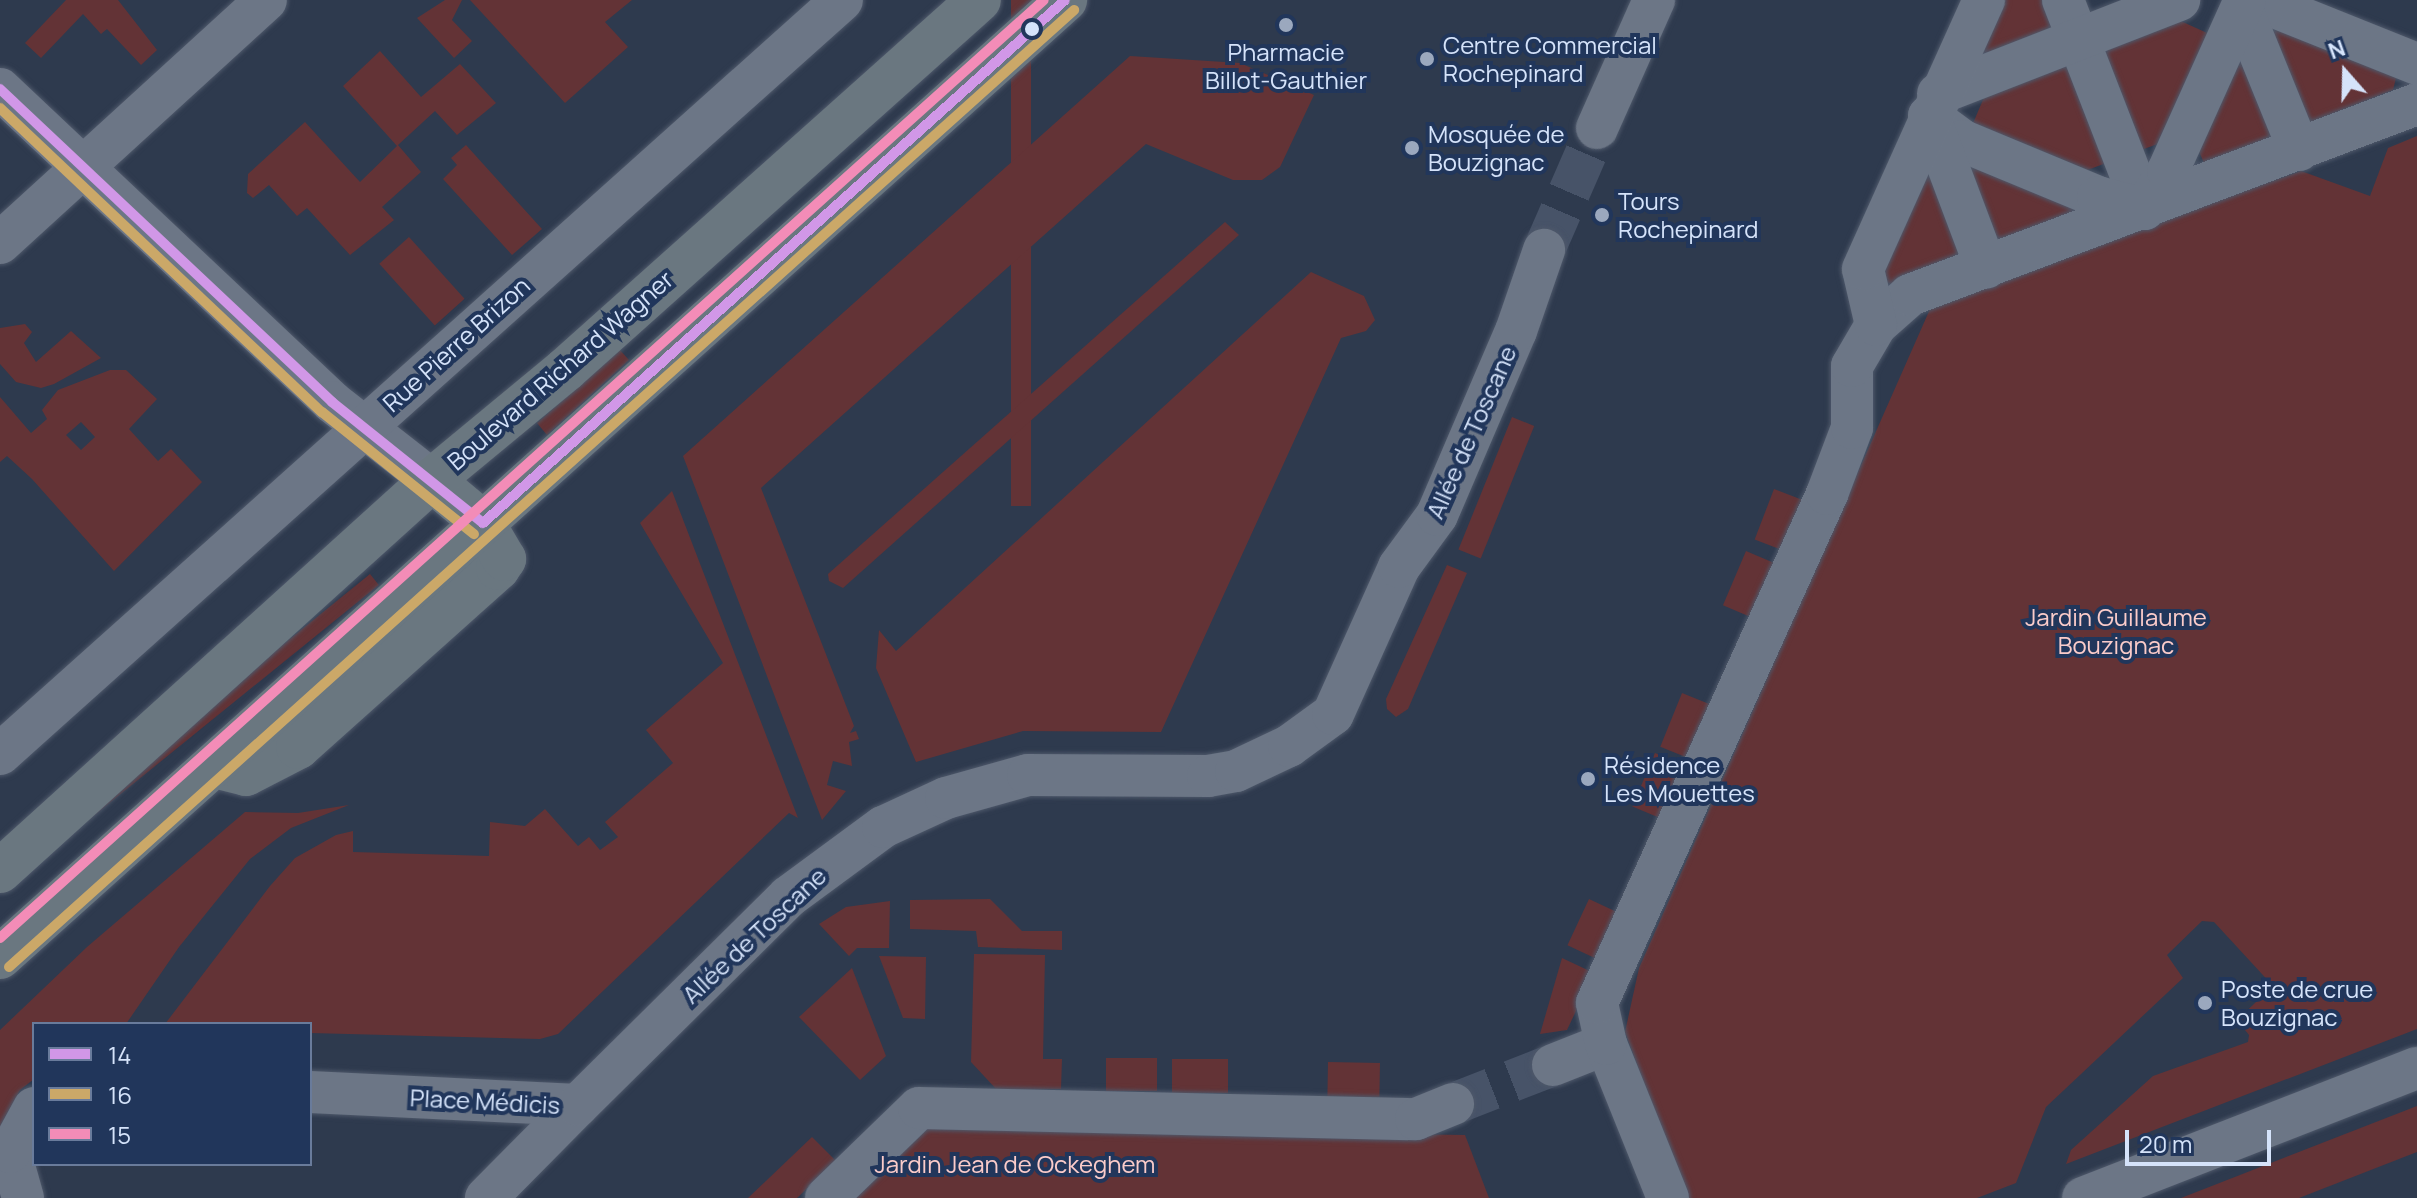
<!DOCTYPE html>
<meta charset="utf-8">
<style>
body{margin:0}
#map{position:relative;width:2417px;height:1198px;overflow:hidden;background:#2e3a4e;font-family:Manrope,sans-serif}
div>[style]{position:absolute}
.green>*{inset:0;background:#633336;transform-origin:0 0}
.street-tunnel>*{height:42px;margin-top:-21px;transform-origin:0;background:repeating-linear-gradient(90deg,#475368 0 42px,transparent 0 63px)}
.roads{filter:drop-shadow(0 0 2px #4e586a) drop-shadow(0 0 2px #4e586a)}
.street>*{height:42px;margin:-21px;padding:0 21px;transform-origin:21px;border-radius:21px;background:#6c7686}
.primary>*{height:44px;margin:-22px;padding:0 22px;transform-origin:22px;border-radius:22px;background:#6a7780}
.bus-1>*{height:10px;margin:-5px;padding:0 5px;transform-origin:5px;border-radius:5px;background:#d197e7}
.bus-2>*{height:10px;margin:-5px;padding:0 5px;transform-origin:5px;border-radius:5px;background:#cba868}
.bus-3>*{height:10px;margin:-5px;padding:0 5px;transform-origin:5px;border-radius:5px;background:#f38cb7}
.dots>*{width:22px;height:22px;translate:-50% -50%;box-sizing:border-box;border:4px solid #21365b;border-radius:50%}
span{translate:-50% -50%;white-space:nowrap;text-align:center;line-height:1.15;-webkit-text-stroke:8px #21365b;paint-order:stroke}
.poi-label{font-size:24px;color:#d5e3fa}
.left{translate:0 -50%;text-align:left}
.street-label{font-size:24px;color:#d5e3fa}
.park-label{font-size:24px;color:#fbccca}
.legend{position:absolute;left:32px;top:1022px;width:280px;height:144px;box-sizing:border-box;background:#21365b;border:2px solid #697b9b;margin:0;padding:10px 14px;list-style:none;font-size:24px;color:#d5e3fa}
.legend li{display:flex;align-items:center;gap:16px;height:40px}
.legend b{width:40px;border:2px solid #697b9b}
.north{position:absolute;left:2305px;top:32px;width:80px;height:80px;-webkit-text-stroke:6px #21365b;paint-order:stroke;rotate:340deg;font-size:22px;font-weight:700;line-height:32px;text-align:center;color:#d5e3fa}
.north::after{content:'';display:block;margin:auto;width:28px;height:36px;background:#d5e3fa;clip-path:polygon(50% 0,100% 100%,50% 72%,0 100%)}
.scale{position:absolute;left:2125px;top:1130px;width:146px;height:36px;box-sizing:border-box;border:4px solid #d5e3fa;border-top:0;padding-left:10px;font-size:24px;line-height:28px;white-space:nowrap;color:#d5e3fa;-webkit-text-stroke:6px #21365b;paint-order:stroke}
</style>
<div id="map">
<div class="green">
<i style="clip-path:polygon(66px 0,118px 0,157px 50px,141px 65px,107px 29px,101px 34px,83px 14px,41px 58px,25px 43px)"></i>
<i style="clip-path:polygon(445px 0,462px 0,452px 20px,472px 41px,454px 58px,417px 18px)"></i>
<i style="clip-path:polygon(470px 0,632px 0,605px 22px,628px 47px,565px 103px)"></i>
<i style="left:1011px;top:0;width:20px;height:506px"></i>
<i style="clip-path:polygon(1995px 0,2052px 0,2062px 25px,1968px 60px)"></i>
<i style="clip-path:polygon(2172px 17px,2218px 38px,2171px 139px,2136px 152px,2101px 44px)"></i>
<i style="clip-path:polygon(2276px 26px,2396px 78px,2393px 90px,2301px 126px,2269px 43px)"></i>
<i style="clip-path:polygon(2238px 46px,2280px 134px,2204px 163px,2195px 142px)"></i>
<i style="clip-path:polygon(380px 51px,421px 97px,460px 64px,496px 103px,457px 135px,435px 111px,398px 145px,421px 172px,382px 207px,394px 220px,350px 255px,307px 208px,297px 216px,269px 185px,253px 198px,247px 193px,248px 174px,305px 122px,360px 182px,397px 146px,343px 86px)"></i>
<i style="clip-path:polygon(1130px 56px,1240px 63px,1314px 95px,1280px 167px,1262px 180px,1233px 180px,1146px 144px,761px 488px,854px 726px,850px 733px,856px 731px,859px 739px,849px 742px,852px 766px,833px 761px,827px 785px,846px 791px,822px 820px,683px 456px)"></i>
<i style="clip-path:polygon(2064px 59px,2114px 160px,2077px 174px,1968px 135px,1988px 88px)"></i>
<i style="clip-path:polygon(2417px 136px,2417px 1029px,2066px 1164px,2071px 1150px,2153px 1076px,2248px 1042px,2249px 1035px,2237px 1020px,2273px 986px,2214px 922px,2202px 921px,2167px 955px,2183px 978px,2046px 1107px,2016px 1183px,1977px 1198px,1687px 1198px,1625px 1032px,1639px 968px,1934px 300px,2301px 171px,2370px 196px,2388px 148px)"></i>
<i style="clip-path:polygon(466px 145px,542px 229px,512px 255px,443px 179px,457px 165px,451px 158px)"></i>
<i style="clip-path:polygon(1963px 150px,2068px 196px,2075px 213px,1989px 246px)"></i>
<i style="clip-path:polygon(1923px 163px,1970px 254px,1891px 284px,1873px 277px)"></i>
<i style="clip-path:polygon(1225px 222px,1239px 235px,843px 588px,829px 581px,828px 574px)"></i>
<i style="left:409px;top:237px;width:83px;height:40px;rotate:48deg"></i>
<i style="clip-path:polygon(1311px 272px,1364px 296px,1375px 320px,1366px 331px,1341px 338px,1161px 732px,1023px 731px,916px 762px,876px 668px,879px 630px,896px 651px)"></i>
<i style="clip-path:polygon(25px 324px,32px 332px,24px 343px,36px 362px,71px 331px,101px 358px,54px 384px,41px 388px,16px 382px,0 364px,0 328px)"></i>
<i style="clip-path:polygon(620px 350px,629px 360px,547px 435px,537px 423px)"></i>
<i style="clip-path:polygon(evenodd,110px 370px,126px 370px,157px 399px,129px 429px,158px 461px,171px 449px,202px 482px,114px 571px,32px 479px,7px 456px,0 462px,0 397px,31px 433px,47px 419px,42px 410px,58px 390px,110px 370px,81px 422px,95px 437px,81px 450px,66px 435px,81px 422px)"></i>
<i style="left:1512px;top:417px;width:24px;height:143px;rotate:22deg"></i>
<i style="left:1774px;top:489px;width:30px;height:54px;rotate:21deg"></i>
<i style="clip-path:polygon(672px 491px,798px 818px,789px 813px,558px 1034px,540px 1039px,310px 1033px,310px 1024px,165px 1024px,270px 886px,295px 858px,336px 835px,353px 831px,353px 852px,489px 856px,490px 822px,525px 826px,545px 809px,578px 846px,589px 837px,600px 850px,618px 837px,605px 822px,673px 763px,646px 730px,723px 663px,640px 523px)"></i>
<i style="left:1746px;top:551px;width:30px;height:59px;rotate:23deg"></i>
<i style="clip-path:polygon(1447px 565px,1467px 573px,1408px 709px,1396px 717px,1387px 709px,1386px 699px)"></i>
<i style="left:370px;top:574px;width:14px;height:498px;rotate:51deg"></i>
<i style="left:1682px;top:693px;width:32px;height:58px;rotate:22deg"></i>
<i style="left:1655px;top:753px;width:30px;height:58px;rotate:23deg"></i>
<i style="clip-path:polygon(349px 805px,291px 828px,250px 859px,179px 947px,126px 1024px,34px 1024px,34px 1079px,20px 1090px,0 1127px,0 1030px,87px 947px,245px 812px,298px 813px)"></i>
<i style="clip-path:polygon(990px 899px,1022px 931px,1062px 931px,1062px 950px,978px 947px,976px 931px,910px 929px,910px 900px)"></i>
<i style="left:1589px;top:899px;width:33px;height:51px;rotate:25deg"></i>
<i style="clip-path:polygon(890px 901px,889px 948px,857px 948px,849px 956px,819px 924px,846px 907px)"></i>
<i style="clip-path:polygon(974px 954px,1045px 955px,1043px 1059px,1062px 1059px,1061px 1089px,997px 1090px,971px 1062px)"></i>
<i style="clip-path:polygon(879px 956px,926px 957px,925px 1019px,903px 1018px)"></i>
<i style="clip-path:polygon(1562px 958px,1594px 973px,1567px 1030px,1540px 1034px)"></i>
<i style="clip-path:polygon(852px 968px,886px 1056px,860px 1080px,799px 1017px)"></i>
<i style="left:1106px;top:1058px;width:51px;height:33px"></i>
<i style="left:1172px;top:1059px;width:56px;height:34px"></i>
<i style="left:1328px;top:1062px;width:52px;height:35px;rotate:1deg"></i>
<i style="clip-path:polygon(2417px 1106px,2417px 1152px,2299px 1198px,2181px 1198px)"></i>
<i style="clip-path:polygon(929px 1127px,1465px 1135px,1489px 1198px,855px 1198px)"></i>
<i style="clip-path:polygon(812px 1137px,836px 1161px,797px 1198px,748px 1198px)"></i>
</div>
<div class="street-tunnel">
<i style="left:1544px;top:250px;width:133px;rotate:-66.5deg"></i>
<i style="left:1453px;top:1104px;width:107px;rotate:-21.3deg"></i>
</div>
<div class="roads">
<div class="street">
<i style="left:2063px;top:0;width:224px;rotate:68.8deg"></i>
<i style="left:2257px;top:0;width:172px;rotate:21.8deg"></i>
<i style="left:2243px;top:12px;width:149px;rotate:67.9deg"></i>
<i style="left:0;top:89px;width:456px;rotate:43.3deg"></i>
<i style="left:332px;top:402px;width:127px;rotate:38deg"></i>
<i style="left:1938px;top:94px;width:259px;rotate:-21.3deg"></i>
<i style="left:1929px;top:116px;width:42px;rotate:36.3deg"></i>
<i style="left:1963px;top:141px;width:146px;rotate:22.5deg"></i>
<i style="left:2098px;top:197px;width:48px;rotate:14.6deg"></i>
<i style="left:1929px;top:116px;width:162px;rotate:69.4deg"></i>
<i style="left:1597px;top:128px;width:140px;rotate:-66deg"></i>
<i style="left:2144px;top:209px;width:45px;rotate:-57.7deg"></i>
<i style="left:2168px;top:171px;width:188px;rotate:-65.8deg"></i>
<i style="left:0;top:243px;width:360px;rotate:-42.4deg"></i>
<i style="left:1876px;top:325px;width:45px;rotate:-41.4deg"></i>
<i style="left:1910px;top:295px;width:542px;rotate:-20.64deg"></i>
<i style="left:0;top:754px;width:1130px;rotate:-41.84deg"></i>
<i style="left:1553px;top:1065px;width:57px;rotate:-21.6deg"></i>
<i style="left:310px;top:1092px;width:268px;rotate:2.8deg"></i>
<i style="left:578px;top:1105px;width:131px;rotate:134.7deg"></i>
<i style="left:578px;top:1105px;width:296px;rotate:-44.7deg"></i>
<i style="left:788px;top:897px;width:118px;rotate:-36.4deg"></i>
<i style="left:883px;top:827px;width:69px;rotate:-24.7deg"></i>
<i style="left:946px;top:798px;width:85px;rotate:-15.7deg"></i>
<i style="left:1028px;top:775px;width:180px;rotate:0.3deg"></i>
<i style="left:1208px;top:776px;width:28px;rotate:-10deg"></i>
<i style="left:1236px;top:771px;width:59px;rotate:-25.3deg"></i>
<i style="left:1289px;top:746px;width:54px;rotate:-36deg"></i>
<i style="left:1333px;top:714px;width:161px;rotate:-65.8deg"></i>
<i style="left:1399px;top:567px;width:64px;rotate:-53.8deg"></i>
<i style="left:1437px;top:515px;width:200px;rotate:-66.8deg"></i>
<i style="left:1516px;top:331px;width:86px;rotate:-70.9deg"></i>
<i style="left:23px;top:1198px;width:48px;rotate:-105.8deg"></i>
<i style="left:10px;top:1152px;width:50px;rotate:-61.4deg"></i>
<i style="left:826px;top:1198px;width:129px;rotate:-44.1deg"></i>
<i style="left:919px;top:1108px;width:497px;rotate:1.3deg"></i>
<i style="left:1416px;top:1119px;width:40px;rotate:-22deg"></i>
<i style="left:1668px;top:1198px;width:166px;rotate:-111.9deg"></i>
<i style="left:1606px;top:1044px;width:42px;rotate:-102.4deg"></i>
<i style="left:1597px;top:1003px;width:559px;rotate:-65.68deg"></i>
<i style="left:1827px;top:494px;width:71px;rotate:-69.3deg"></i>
<i style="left:1852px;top:428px;width:62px;rotate:-90deg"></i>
<i style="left:1852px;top:366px;width:48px;rotate:-59.7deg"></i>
<i style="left:1876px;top:325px;width:57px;rotate:-103.1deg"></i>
<i style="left:1863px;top:269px;width:295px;rotate:-65.8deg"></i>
<i style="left:2083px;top:1198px;width:358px;rotate:-21.3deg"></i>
</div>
<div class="primary">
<i style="left:214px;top:766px;width:33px;rotate:14deg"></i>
<i style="left:246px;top:774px;width:59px;rotate:-27.4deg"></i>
<i style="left:298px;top:747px;width:268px;rotate:-41.8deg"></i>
<i style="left:498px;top:568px;width:11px;rotate:-56deg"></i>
<i style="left:504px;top:559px;width:42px;rotate:-120.3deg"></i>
<i style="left:483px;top:523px;width:67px;rotate:-139.9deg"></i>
<i style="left:0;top:871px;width:583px;rotate:-42.15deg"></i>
<i style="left:432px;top:480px;width:173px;rotate:-39.6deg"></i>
<i style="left:565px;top:370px;width:555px;rotate:-41.79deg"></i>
<i style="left:0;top:957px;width:1432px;rotate:-41.94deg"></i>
</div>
</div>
<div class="bus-1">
<i style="left:0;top:89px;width:456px;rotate:43.3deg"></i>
<i style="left:332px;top:402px;width:193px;rotate:38.7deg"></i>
<i style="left:483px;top:523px;width:782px;rotate:-41.94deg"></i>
</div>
<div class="bus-2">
<i style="left:0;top:108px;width:443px;rotate:43.4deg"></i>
<i style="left:322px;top:412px;width:195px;rotate:38.8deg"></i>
<i style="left:9px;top:967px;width:1432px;rotate:-41.94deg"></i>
</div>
<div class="bus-3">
<i style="left:0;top:938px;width:1403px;rotate:-41.94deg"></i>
</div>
<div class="dots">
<i style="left:1286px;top:25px;background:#9ba8be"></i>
<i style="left:1032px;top:29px;background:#d5e3fa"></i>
<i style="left:1427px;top:59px;background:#9ba8be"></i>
<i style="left:1412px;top:148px;background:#9ba8be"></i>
<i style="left:1602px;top:215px;background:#9ba8be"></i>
<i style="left:1588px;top:779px;background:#9ba8be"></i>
<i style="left:2205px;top:1003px;background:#9ba8be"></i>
</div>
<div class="poi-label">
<span class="left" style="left:1443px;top:59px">Centre Commercial<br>Rochepinard</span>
<span style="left:1286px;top:66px">Pharmacie<br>Billot-Gauthier</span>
<span class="left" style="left:1428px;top:148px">Mosquée de<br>Bouzignac</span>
<span class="left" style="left:1618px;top:215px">Tours<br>Rochepinard</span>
<span class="left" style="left:1604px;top:779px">Résidence<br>Les Mouettes</span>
<span class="left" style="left:2221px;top:1003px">Poste de crue<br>Bouzignac</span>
</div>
<div class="street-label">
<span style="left:456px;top:344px;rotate:-42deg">Rue Pierre Brizon</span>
<span style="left:560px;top:370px;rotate:-41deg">Boulevard Richard Wagner</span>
<span style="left:1471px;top:432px;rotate:-66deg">Allée de Toscane</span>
<span style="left:754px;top:935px;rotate:-43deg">Allée de Toscane</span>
<span style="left:485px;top:1101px;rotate:3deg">Place Médicis</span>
</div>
<div class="park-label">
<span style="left:2116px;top:631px">Jardin Guillaume<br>Bouzignac</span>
<span style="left:1015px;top:1164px">Jardin Jean de Ockeghem</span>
</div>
<ul class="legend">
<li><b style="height:10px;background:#d197e7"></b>14</li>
<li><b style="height:10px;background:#cba868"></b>16</li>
<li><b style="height:10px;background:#f38cb7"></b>15</li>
</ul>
<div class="north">N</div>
<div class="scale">20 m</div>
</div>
